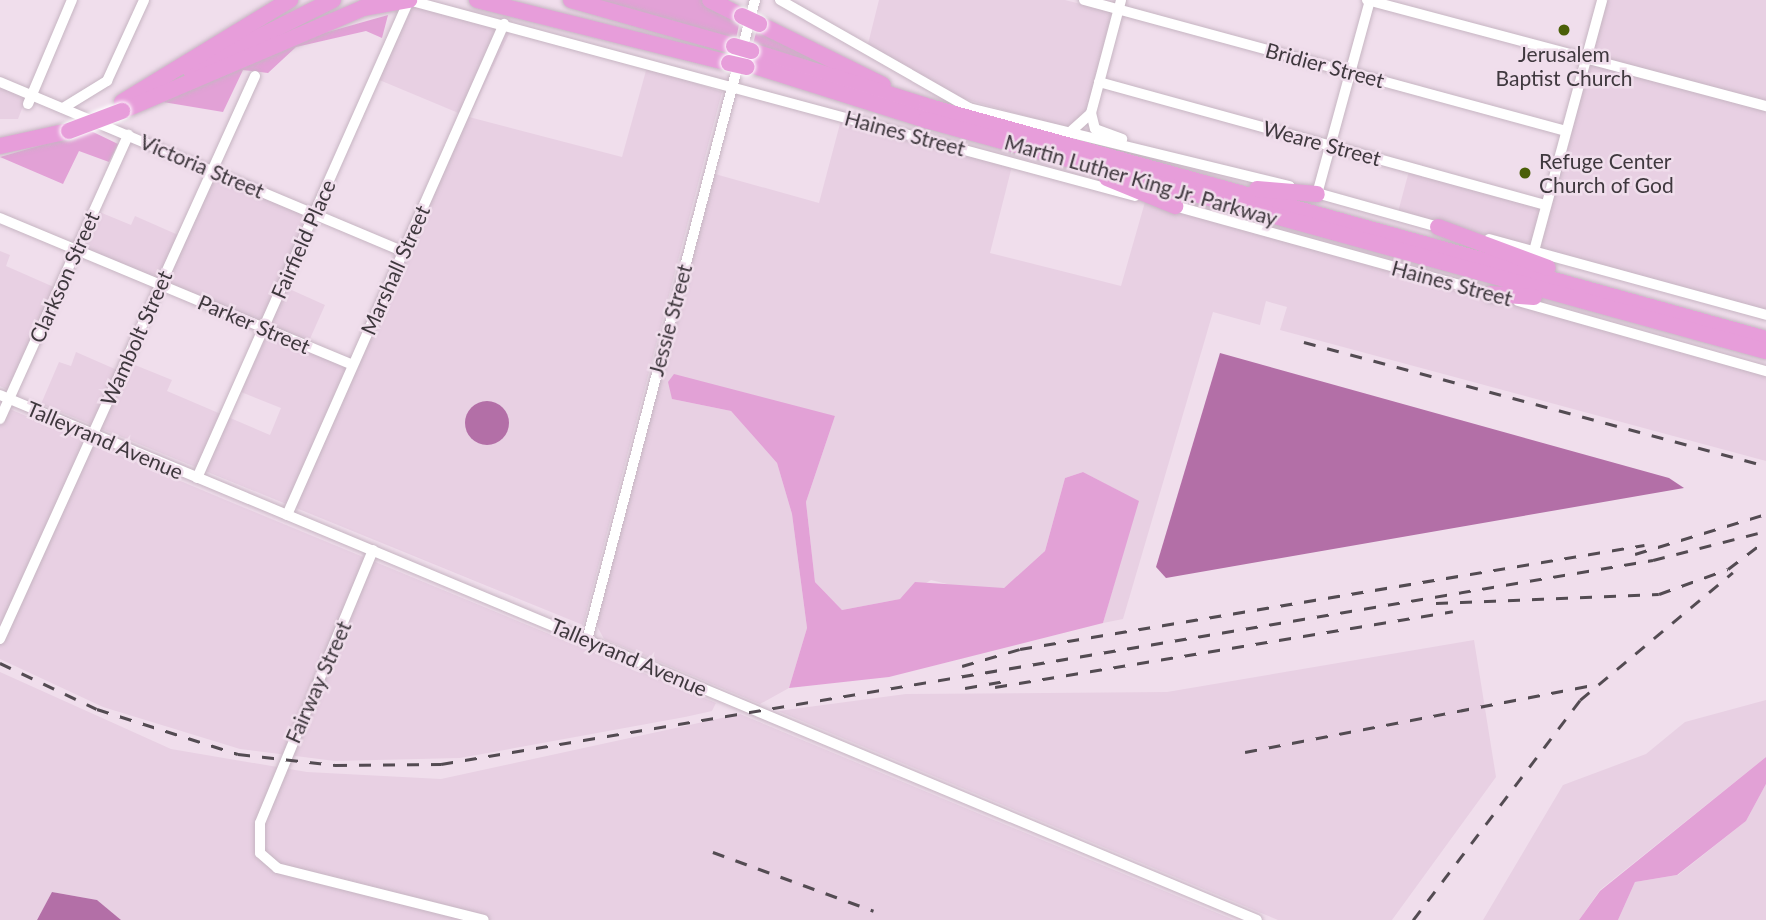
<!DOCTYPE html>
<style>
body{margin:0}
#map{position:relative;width:1766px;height:920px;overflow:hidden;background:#f0deec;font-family:Lato,sans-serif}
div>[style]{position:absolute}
.built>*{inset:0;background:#e8d0e3}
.green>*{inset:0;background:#e2a1d6}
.water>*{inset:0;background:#b36fa7}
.round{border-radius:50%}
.roads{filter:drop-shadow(0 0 2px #c6b5c2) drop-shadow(0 0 2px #c6b5c2)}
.minor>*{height:10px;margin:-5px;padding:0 5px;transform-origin:5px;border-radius:5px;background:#fff}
.highway>*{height:16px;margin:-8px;padding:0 8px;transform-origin:8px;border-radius:8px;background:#e79dda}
.rail>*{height:2.5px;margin-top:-1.25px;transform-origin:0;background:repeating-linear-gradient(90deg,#534b52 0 12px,transparent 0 24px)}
.bridges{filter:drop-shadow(0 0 2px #fff) drop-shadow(0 0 2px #fff)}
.highway-bridge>*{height:16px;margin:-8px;padding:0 8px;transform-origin:8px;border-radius:8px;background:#e79dda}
.dots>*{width:19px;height:19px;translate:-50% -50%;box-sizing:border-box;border:4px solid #f0deec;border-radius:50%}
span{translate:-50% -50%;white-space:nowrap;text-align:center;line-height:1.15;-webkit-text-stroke:5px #f0deec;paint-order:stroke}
.poi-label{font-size:21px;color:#3f383e}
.left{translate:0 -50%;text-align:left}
.street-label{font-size:21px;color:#3f383e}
</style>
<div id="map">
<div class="built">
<i style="clip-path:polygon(879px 0,1065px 0,1112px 12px,1086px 115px,1076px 130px,950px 95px,868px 44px)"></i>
<i style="clip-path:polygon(1606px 0,1766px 0,1766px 311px,1398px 212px,1409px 171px,1549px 209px)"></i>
<i style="clip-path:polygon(414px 4px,511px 30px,469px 117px,622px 157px,647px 67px,722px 92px,583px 625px,41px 404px,59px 362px,71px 366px,76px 352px,124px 373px,130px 363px,172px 380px,167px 391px,270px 435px,281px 408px,241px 392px,267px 334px,77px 255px,97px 211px,131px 225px,135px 216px,185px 238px,215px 175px,317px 218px,285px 287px,325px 305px,305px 350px,356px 372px,468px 117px,377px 79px)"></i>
<i style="clip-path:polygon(0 87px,26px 98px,18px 119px,0 119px)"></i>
<i style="clip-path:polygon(841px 120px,1012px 166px,990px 253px,1121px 286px,1145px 202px,1766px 374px,1766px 461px,1280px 330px,1287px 307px,1266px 301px,1260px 325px,1213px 312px,1123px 619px,1103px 623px,1138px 501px,1083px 472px,1065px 478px,1045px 551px,1004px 588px,967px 589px,931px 580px,900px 599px,842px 610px,815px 582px,806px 502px,835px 416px,672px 399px,731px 411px,777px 463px,792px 514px,807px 628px,789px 688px,760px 704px,604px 639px,596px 624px,715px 174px,819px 203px)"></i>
<i style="clip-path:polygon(0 251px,10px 255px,6px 266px,56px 288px,10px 391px,0 386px)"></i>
<i style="clip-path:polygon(0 405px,228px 501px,716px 703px,712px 711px,685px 717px,460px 758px,335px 761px,240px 749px,103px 707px,0 659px)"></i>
<i style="clip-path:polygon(1474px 640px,1496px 777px,1392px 920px,1278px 920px,778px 711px,906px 694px,1167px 692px)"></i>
<i style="clip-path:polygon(0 672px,171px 749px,307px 772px,441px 779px,740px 714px,1234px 920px,121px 920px,97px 900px,52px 892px,37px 920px,0 920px)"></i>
<i style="clip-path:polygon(1766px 700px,1766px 757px,1600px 890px,1579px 920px,1483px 920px,1563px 785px,1646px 754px,1685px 722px)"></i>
<i style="clip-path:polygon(1766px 784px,1766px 920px,1618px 920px,1635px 882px,1678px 875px,1746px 821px)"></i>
</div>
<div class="green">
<i style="clip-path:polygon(597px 0,702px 0,740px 20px,736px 39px)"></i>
<i style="clip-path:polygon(388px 15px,382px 38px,366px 31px,296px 47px,268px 73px,243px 70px,223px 112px,163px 102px,296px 41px)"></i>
<i style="clip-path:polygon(757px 29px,862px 80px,753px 44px)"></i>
<i style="clip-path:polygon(91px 131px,118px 144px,109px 162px,79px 151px,63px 184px,0 157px)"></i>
<i style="clip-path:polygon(674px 374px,835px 416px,806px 502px,815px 582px,842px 610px,900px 599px,915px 582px,1004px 588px,1045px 551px,1065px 478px,1083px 472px,1139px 501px,1103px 623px,889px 677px,789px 688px,807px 628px,792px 514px,777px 463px,731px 411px,672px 399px,668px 382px)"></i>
<i style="clip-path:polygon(1766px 757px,1766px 784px,1746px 821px,1677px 875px,1635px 882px,1618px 920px,1579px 920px,1600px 891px)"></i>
</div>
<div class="water">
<i style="clip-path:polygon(1220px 353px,1669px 478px,1684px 488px,1166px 578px,1156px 567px)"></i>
<i class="round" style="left:465px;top:401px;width:44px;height:44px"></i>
<i style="clip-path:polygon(52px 892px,97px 900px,121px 920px,37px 920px)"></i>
</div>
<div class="roads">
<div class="minor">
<i style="left:408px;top:0;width:753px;rotate:15.09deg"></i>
<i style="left:780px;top:0;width:218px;rotate:29.7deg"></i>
<i style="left:969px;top:108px;width:330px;rotate:13.7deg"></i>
<i style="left:1084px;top:0;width:499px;rotate:15.2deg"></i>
<i style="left:1367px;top:0;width:413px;rotate:14.9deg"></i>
<i style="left:0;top:82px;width:437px;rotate:22.8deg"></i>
<i style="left:1099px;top:82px;width:463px;rotate:15.4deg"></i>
<i style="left:28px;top:104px;width:113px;rotate:-67.1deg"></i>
<i style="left:63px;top:108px;width:52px;rotate:-31.5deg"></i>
<i style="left:107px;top:81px;width:89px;rotate:-65.4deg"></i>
<i style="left:1091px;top:113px;width:16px;rotate:76deg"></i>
<i style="left:1095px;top:129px;width:29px;rotate:20deg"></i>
<i style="left:1068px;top:134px;width:31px;rotate:-42deg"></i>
<i style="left:1091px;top:113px;width:117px;rotate:-75.1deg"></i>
<i style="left:1313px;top:192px;width:134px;rotate:15.6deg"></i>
<i style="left:1317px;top:194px;width:201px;rotate:-74.7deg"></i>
<i style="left:1171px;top:205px;width:337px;rotate:15.5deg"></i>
<i style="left:0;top:218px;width:382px;rotate:22.6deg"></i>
<i style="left:1489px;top:239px;width:287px;rotate:15.3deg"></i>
<i style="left:1534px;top:251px;width:260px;rotate:-74.8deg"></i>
<i style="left:1518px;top:301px;width:258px;rotate:15.8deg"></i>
<i style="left:0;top:395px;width:1362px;rotate:22.67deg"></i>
<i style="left:0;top:419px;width:312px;rotate:-65.7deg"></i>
<i style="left:197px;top:478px;width:523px;rotate:-66.08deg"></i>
<i style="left:287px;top:515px;width:537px;rotate:-66.16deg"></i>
<i style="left:373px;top:550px;width:295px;rotate:112.5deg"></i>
<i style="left:260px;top:823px;width:30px;rotate:90deg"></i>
<i style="left:260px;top:853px;width:23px;rotate:41deg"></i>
<i style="left:277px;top:868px;width:213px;rotate:14.1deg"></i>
<i style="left:0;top:639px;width:618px;rotate:-65.63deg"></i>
<i style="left:587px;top:640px;width:662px;rotate:-75.29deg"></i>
</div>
<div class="highway">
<i style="left:477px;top:0;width:260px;rotate:14deg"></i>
<i style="left:571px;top:0;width:169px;rotate:15.8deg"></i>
<i style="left:710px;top:0;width:36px;rotate:27deg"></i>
<i style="left:759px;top:24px;width:138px;rotate:26.2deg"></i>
<i style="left:751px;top:51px;width:183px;rotate:17.4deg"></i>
<i style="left:926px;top:106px;width:872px;rotate:15.5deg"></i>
<i style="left:748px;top:64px;width:187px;rotate:17.5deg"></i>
<i style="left:926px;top:120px;width:871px;rotate:15.38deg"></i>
<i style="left:191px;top:71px;width:159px;rotate:-26.6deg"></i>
<i style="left:122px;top:102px;width:197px;rotate:-31.3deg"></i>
<i style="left:122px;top:111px;width:262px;rotate:-23.1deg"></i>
<i style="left:363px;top:8px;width:47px;rotate:-9.9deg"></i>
<i style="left:0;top:146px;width:71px;rotate:-12.3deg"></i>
<i style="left:1107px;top:178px;width:74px;rotate:22.4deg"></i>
<i style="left:1257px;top:189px;width:60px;rotate:4.8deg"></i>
<i style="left:1438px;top:227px;width:117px;rotate:20.4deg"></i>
<i style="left:1491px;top:294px;width:43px;rotate:4deg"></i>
</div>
</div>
<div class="rail">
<i style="left:1304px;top:342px;width:478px;rotate:15deg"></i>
<i style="left:1635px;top:554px;width:137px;rotate:-17deg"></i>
<i style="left:1436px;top:603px;width:223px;rotate:-2.3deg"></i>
<i style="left:1659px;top:594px;width:73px;rotate:-19.9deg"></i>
<i style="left:1728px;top:569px;width:48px;rotate:-37.3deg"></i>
<i style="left:0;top:663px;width:107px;rotate:25.4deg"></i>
<i style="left:97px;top:709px;width:148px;rotate:17.7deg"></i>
<i style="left:238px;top:754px;width:98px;rotate:6.5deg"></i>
<i style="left:335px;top:765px;width:106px;rotate:-0.5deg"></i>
<i style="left:441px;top:764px;width:1229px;rotate:-9.55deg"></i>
<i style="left:1653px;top:560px;width:117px;rotate:-14.4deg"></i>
<i style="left:962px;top:666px;width:60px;rotate:-16.3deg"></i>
<i style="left:1020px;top:649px;width:633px;rotate:-9.46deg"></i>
<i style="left:995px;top:687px;width:464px;rotate:-9.4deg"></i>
<i style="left:965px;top:688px;width:39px;rotate:-10deg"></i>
<i style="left:1245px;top:752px;width:350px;rotate:-10.9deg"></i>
<i style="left:713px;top:852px;width:171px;rotate:20.1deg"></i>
<i style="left:1413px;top:920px;width:276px;rotate:-52.8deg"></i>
<i style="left:1580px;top:700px;width:199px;rotate:-39.9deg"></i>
</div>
<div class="bridges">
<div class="highway-bridge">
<i style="left:742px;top:16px;width:19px;rotate:25deg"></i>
<i style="left:734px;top:46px;width:18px;rotate:16deg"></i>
<i style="left:729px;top:63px;width:18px;rotate:13deg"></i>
<i style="left:69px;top:131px;width:57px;rotate:-20.7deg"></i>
</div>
</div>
<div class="dots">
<i style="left:1564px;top:30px;background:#4b5f08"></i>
<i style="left:1525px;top:173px;background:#4b5f08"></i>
</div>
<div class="poi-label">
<span style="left:1564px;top:66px">Jerusalem<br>Baptist Church</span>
<span class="left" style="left:1539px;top:173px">Refuge Center<br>Church of God</span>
</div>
<div class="street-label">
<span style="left:1325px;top:65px;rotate:15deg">Bridier Street</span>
<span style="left:905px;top:133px;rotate:15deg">Haines Street</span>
<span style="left:1322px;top:143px;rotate:15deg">Weare Street</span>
<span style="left:202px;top:166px;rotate:23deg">Victoria Street</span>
<span style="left:1141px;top:180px;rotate:16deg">Martin Luther King Jr. Parkway</span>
<span style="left:303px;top:239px;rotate:-66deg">Fairfield Place</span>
<span style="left:395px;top:270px;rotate:-66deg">Marshall Street</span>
<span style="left:64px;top:277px;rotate:-66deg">Clarkson Street</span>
<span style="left:1452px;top:283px;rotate:15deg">Haines Street</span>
<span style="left:670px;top:320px;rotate:-75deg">Jessie Street</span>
<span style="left:254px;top:324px;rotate:23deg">Parker Street</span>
<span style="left:136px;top:338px;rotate:-66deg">Wambolt Street</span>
<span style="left:105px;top:440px;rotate:23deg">Talleyrand Avenue</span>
<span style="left:629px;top:657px;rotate:23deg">Talleyrand Avenue</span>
<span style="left:318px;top:682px;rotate:-66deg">Fairway Street</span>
</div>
</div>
